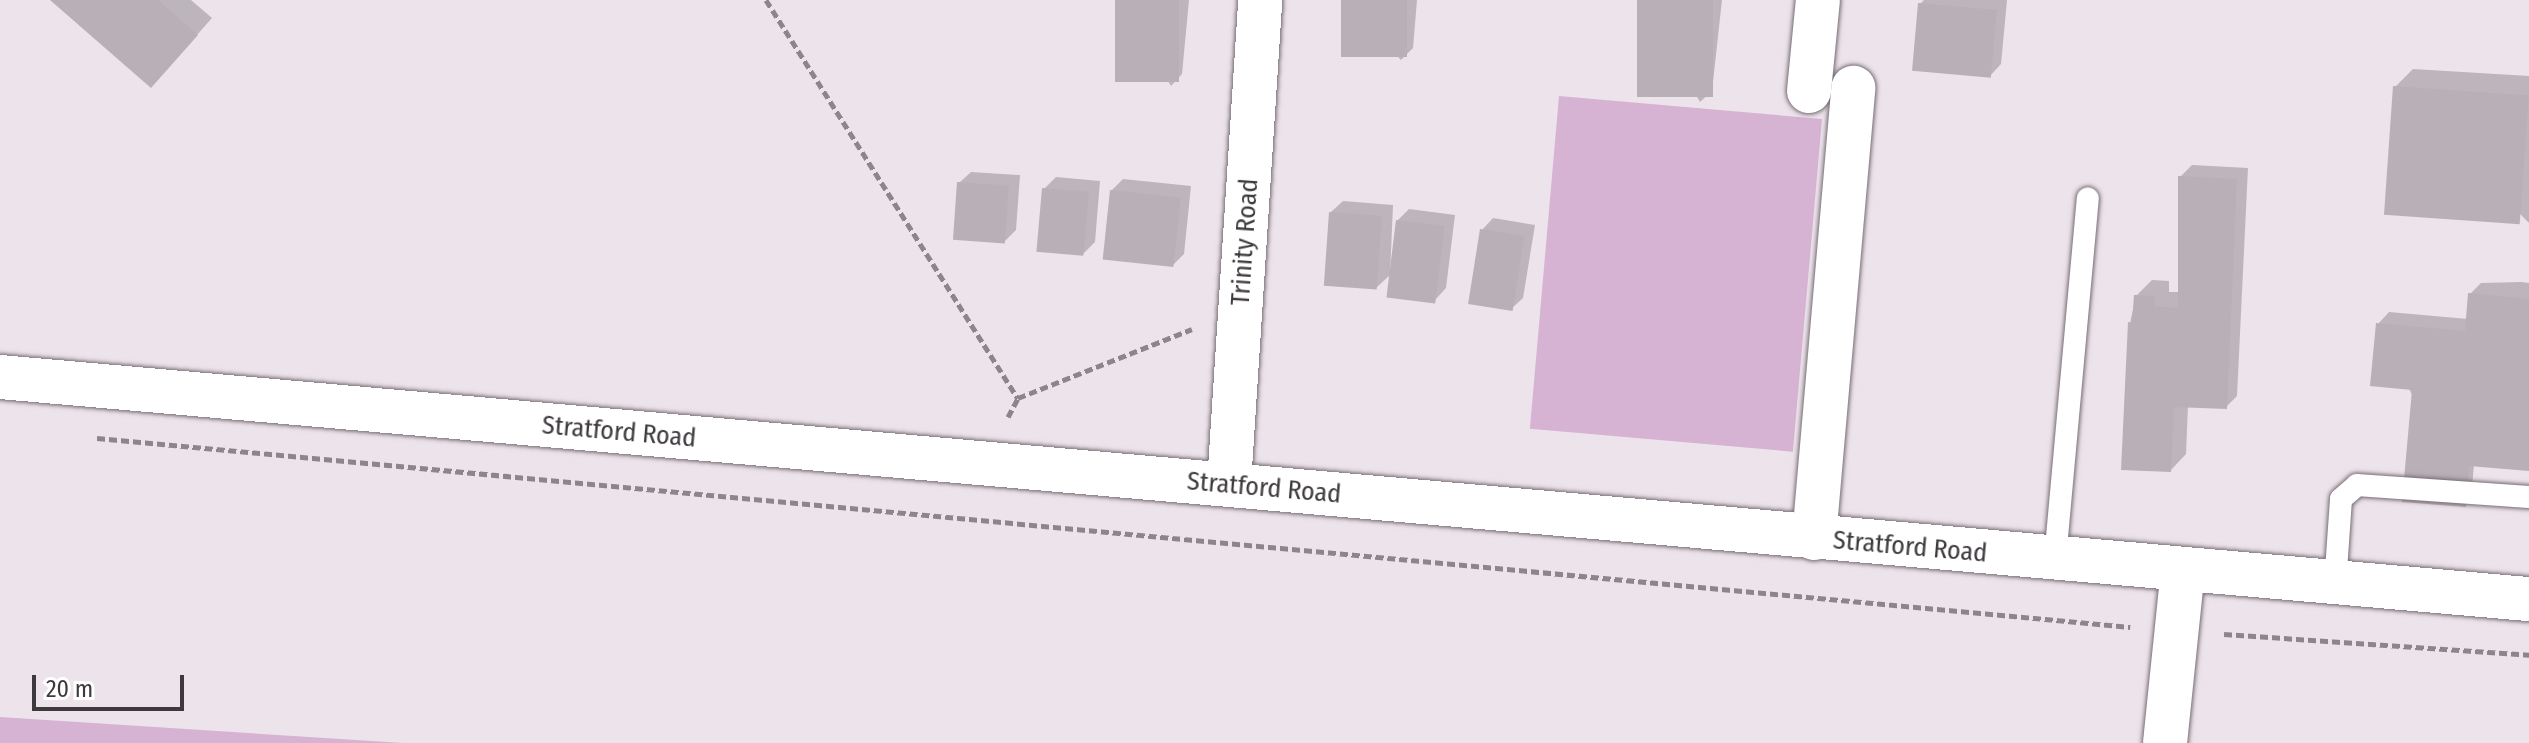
<!DOCTYPE html>
<style>
body{margin:0}
#map{position:relative;width:2529px;height:743px;overflow:hidden;background:#ede3eb;font-family:"Fira Sans Condensed",sans-serif}
div>[style]{position:absolute}
.green>*{inset:0;background:#d6b3d3;transform-origin:0 0}
.shadow>*{inset:0;background:#0003}
.building>*{inset:0;background:#b9afb7;transform-origin:0 0}
.path>*{height:5px;margin-top:-2.5px;transform-origin:0;background:repeating-linear-gradient(90deg,#8c868c 0 8px,transparent 0 12px)}
.roads{filter:drop-shadow(0 0 2px #766d75) drop-shadow(0 0 2px #766d75)}
.lane>*{height:22px;margin:-11px;padding:0 11px;transform-origin:11px;border-radius:11px;background:#fff}
.street>*{height:44px;margin:-22px;padding:0 22px;transform-origin:22px;border-radius:22px;background:#fff}
.secondary>*{height:44px;margin:-22px;padding:0 22px;transform-origin:22px;border-radius:22px;background:#fff}
span{translate:-50% -50%;white-space:nowrap;text-align:center;line-height:1.15;-webkit-text-stroke:6px #fff;paint-order:stroke}
.street-label{font-size:26px;color:#3d393d}
.scale{position:absolute;left:32px;top:675px;width:152px;height:36px;box-sizing:border-box;border:4px solid #3d393d;border-top:0;padding-left:10px;font-size:24px;line-height:28px;white-space:nowrap;color:#3d393d;-webkit-text-stroke:6px #fff;paint-order:stroke}
</style>
<div id="map">
<div class="green">
<i style="left:1559px;top:96px;width:264px;height:334px;rotate:5deg"></i>
<i style="clip-path:polygon(0 717px,403px 743px,0 743px)"></i>
</div>
<div class="shadow">
<i style="clip-path:polygon(53px 0,191px 0,212px 18px,166px 70px)"></i>
<i style="clip-path:polygon(1117px 0,1189px 0,1182px 74px,1171px 86px)"></i>
<i style="clip-path:polygon(1343px 0,1417px 0,1413px 48px,1401px 60px)"></i>
<i style="clip-path:polygon(1639px 0,1722px 0,1712px 91px,1700px 102px)"></i>
<i style="clip-path:polygon(1924px 0,2007px 0,2001px 64px,1990px 76px,1920px 4px)"></i>
<i style="clip-path:polygon(2413px 69px,2529px 76px,2529px 223px,2395px 87px)"></i>
<i style="clip-path:polygon(2192px 165px,2248px 168px,2237px 396px,2226px 407px,2188px 405px,2186px 454px,2171px 470px,2130px 323px,2136px 296px,2152px 280px,2169px 281px,2169px 292px,2181px 292px,2180px 177px)"></i>
<i style="clip-path:polygon(971px 172px,1020px 175px,1016px 230px,1004px 242px,959px 183px)"></i>
<i style="clip-path:polygon(1056px 177px,1100px 181px,1095px 242px,1083px 254px,1044px 189px)"></i>
<i style="clip-path:polygon(1123px 179px,1191px 186px,1184px 254px,1172px 266px,1112px 190px)"></i>
<i style="clip-path:polygon(1343px 201px,1393px 205px,1390px 275px,1376px 288px,1331px 212px)"></i>
<i style="clip-path:polygon(1409px 209px,1455px 215px,1446px 288px,1435px 300px,1397px 221px)"></i>
<i style="clip-path:polygon(1493px 218px,1535px 225px,1523px 298px,1511px 309px,1482px 230px)"></i>
<i style="clip-path:polygon(2521px 282px,2529px 283px,2529px 469px,2474px 464px,2471px 499px,2465px 505px,2378px 324px,2389px 312px,2468px 319px,2470px 294px,2481px 283px)"></i>
</div>
<div class="building">
<i style="clip-path:polygon(50px 0,158px 0,198px 35px,151px 88px)"></i>
<i style="left:1115px;top:0;width:64px;height:82px"></i>
<i style="left:1341px;top:0;width:66px;height:57px"></i>
<i style="left:1637px;top:0;width:76px;height:97px"></i>
<i style="left:1918px;top:3px;width:79px;height:68px;rotate:5deg"></i>
<i style="left:2393px;top:86px;width:136px;height:129px;rotate:4deg"></i>
<i style="clip-path:polygon(2178px 176px,2237px 179px,2227px 409px,2174px 407px,2171px 472px,2121px 470px,2128px 322px,2132px 323px,2134px 295px,2155px 296px,2154px 306px,2178px 308px)"></i>
<i style="left:957px;top:182px;width:52px;height:58px;rotate:4deg"></i>
<i style="left:1042px;top:188px;width:47px;height:64px;rotate:5deg"></i>
<i style="left:1110px;top:190px;width:71px;height:70px;rotate:6deg"></i>
<i style="left:1329px;top:212px;width:53px;height:74px;rotate:4deg"></i>
<i style="left:1396px;top:220px;width:49px;height:78px;rotate:7deg"></i>
<i style="left:1480px;top:229px;width:45px;height:76px;rotate:9deg"></i>
<i style="clip-path:polygon(2468px 293px,2529px 299px,2529px 471px,2469px 466px,2466px 507px,2402px 502px,2412px 390px,2370px 386px,2376px 323px,2465px 331px)"></i>
</div>
<div class="path">
<i style="left:766px;top:0;width:471px;rotate:57.7deg"></i>
<i style="left:1018px;top:398px;width:187px;rotate:-21.6deg"></i>
<i style="left:1008px;top:417px;width:21px;rotate:-62deg"></i>
<i style="left:97px;top:438px;width:2042px;rotate:5.31deg"></i>
<i style="left:2224px;top:634px;width:306px;rotate:3.9deg"></i>
</div>
<div class="roads">
<div class="lane">
<i style="left:2055px;top:559px;width:362px;rotate:-84.8deg"></i>
<i style="left:2335px;top:585px;width:86px;rotate:-86deg"></i>
<i style="left:2341px;top:499px;width:21px;rotate:-41deg"></i>
<i style="left:2357px;top:485px;width:172px;rotate:4deg"></i>
</div>
<div class="street">
<i style="left:1809px;top:91px;width:91px;rotate:-84.4deg"></i>
<i style="left:1229px;top:484px;width:485px;rotate:-86.3deg"></i>
<i style="left:1814px;top:538px;width:452px;rotate:-85deg"></i>
<i style="left:2165px;top:743px;width:174px;rotate:-84.1deg"></i>
</div>
<div class="secondary">
<i style="left:0;top:377px;width:2539px;rotate:5.02deg"></i>
</div>
</div>
<div class="street-label">
<span style="left:1245px;top:242px;rotate:-86deg">Trinity Road</span>
<span style="left:619px;top:432px;rotate:5deg">Stratford Road</span>
<span style="left:1264px;top:488px;rotate:5deg">Stratford Road</span>
<span style="left:1910px;top:547px;rotate:5deg">Stratford Road</span>
</div>
<div class="scale">20 m</div>
</div>
